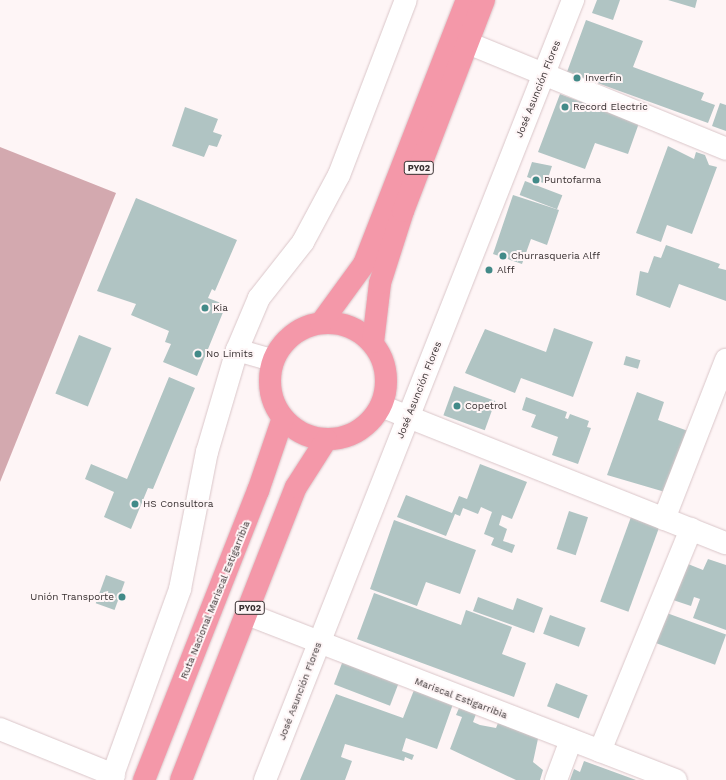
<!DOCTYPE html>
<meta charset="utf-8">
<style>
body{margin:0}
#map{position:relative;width:726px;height:780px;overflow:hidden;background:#fef5f6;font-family:"Work Sans",sans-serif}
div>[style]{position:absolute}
.forest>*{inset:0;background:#d3a9af}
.building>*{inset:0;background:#b0c4c3;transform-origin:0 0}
.roads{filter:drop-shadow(0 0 1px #dac6c9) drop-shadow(0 0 1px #dac6c9)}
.minor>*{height:22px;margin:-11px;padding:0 11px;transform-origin:11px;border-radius:11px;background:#fff}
.highway>*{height:22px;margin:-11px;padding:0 11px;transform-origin:11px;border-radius:11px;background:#f498a9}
.highway>.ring{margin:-11px;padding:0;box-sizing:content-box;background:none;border:22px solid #f498a9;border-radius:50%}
.dots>*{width:11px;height:11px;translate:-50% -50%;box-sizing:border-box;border:2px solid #fef5f6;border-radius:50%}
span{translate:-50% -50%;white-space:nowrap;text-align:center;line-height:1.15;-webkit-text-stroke:4px #fef5f6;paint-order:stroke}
.shield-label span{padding:1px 3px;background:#fef5f6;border:1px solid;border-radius:3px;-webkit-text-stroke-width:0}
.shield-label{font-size:9px;color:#383031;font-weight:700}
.poi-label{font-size:10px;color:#383031}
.left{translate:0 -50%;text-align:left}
.right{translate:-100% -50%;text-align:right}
.street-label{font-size:10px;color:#383031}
</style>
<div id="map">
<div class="forest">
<i style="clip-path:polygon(0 147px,116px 193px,0 482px)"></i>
</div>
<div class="building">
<i style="clip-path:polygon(597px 0,620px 0,613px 20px,592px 13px)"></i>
<i style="clip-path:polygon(668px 0,697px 0,695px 8px)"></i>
<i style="clip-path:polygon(586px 20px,643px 41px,633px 67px,704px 93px,701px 100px,715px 105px,708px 123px,567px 72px)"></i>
<i style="clip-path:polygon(560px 94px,639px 123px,628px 154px,595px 143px,585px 169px,538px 152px)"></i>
<i style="clip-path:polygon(720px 103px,726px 105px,726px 131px,712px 126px)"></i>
<i style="clip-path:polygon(185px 107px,218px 119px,213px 132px,222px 135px,217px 147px,209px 145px,204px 157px,172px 146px)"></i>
<i style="clip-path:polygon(668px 146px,694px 159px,696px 152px,705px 155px,709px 165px,717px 167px,692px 234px,667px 225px,661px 242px,636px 233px)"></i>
<i style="clip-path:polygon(532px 162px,552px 166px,546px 184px,527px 177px)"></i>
<i style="left:525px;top:181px;width:40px;height:15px;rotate:21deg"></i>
<i style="clip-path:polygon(513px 195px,559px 210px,547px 245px,531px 239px,522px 264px,493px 254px)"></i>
<i style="clip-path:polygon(136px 198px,237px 240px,215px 291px,212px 289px,208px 298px,226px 305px,197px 376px,163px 362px,171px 344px,165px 342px,169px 331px,131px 315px,136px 304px,97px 291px)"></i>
<i style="clip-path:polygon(666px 245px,720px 264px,718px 268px,726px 270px,726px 301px,679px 284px,670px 308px,636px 295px,640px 271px,648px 273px,654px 256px,661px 258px)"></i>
<i style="clip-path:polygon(554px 328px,593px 342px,573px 397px,521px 378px,515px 393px,465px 373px,485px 329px,546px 352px)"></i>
<i style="left:79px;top:335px;width:35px;height:63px;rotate:22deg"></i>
<i style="left:626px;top:356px;width:15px;height:9px;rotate:16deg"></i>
<i style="clip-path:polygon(169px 377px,195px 388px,153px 489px,148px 488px,131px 529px,104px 517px,114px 492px,85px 479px,91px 464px,127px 479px)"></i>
<i style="left:454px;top:386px;width:44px;height:31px;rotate:20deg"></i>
<i style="clip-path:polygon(637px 392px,664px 402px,658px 420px,688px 431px,665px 492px,607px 475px)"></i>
<i style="clip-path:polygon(526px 397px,567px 412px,565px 418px,568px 419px,570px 414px,589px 421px,587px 427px,591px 428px,578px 464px,552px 455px,558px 437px,531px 427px,536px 415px,522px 410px)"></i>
<i style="clip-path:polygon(480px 464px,527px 482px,512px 519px,502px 515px,499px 525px,507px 529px,503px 541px,515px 545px,512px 553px,491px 545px,494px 538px,484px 534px,492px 512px,481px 507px,478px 514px,463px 508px,460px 516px,455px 514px,446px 536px,397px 517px,406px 495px,452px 513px,459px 496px,467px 499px)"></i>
<i style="left:569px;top:511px;width:20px;height:40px;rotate:18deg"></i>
<i style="left:631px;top:517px;width:30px;height:90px;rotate:20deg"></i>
<i style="clip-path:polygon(394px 520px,476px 550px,460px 594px,426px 582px,417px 606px,370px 589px)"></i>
<i style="clip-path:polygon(708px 559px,726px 565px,726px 630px,693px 618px,700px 599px,694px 597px,691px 606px,670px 599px,683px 562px,703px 570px)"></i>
<i style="left:106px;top:575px;width:20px;height:30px;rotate:20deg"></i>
<i style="clip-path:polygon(374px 593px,461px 625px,466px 610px,512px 627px,502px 654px,526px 663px,514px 697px,357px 639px)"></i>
<i style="clip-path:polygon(478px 597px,513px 610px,517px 598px,543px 608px,534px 633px,473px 611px)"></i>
<i style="left:664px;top:612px;width:66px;height:32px;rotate:20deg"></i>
<i style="left:550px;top:615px;width:38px;height:20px;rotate:20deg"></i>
<i style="left:344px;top:658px;width:60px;height:28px;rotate:21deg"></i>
<i style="left:556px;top:683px;width:34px;height:25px;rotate:21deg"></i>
<i style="clip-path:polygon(414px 690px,453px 704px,437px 749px,406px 738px,402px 751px,414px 755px,412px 760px,405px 757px,404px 761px,345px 744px,341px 757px,352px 761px,345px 780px,300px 780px,336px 694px,403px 718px)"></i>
<i style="clip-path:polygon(459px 708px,476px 714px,473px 722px,480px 725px,496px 728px,498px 723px,539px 734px,533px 762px,543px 770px,540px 780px,516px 780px,450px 749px,462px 717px,456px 715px)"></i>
<i style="clip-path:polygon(584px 761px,636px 780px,570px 780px,574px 769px,580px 772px)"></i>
</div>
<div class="roads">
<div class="minor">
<i style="left:468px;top:43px;width:279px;rotate:22.3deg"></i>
<i style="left:237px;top:350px;width:36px;rotate:16deg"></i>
<i style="left:381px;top:406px;width:371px;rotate:21.7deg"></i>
<i style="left:664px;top:519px;width:171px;rotate:-68.7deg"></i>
<i style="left:247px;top:614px;width:460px;rotate:21.2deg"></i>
<i style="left:0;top:729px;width:123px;rotate:22deg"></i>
<i style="left:600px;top:751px;width:240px;rotate:-67.7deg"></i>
<i style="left:111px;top:780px;width:203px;rotate:-70.1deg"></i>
<i style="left:180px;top:589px;width:140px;rotate:-78.9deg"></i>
<i style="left:207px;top:452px;width:106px;rotate:-73.6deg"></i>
<i style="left:237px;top:350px;width:56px;rotate:-67.1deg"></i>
<i style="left:259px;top:298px;width:71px;rotate:-51.8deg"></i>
<i style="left:303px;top:242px;width:76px;rotate:-61.8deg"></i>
<i style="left:339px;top:175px;width:187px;rotate:-69.1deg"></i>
<i style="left:265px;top:780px;width:839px;rotate:-68.45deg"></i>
<i style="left:556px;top:780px;width:43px;rotate:-69.4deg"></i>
</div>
<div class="highway">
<i class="ring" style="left:270px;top:323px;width:94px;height:94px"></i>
<i style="left:321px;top:323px;width:73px;rotate:-53.9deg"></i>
<i style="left:364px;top:264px;width:283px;rotate:-68.7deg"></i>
<i style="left:373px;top:342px;width:59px;rotate:-83.2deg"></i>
<i style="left:380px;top:283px;width:76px;rotate:-72.3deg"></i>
<i style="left:403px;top:211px;width:226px;rotate:-69deg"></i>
<i style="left:144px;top:780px;width:311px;rotate:-68.5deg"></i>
<i style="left:258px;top:491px;width:77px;rotate:-71.1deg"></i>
<i style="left:181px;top:780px;width:315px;rotate:-68.6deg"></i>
<i style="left:296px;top:487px;width:56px;rotate:-57.4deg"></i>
</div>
</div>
<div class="dots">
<i style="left:577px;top:78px;background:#428a88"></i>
<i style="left:565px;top:107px;background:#428a88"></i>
<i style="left:536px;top:180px;background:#428a88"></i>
<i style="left:503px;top:256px;background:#428a88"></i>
<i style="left:489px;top:270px;background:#428a88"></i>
<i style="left:205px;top:308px;background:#428a88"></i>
<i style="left:198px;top:354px;background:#428a88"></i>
<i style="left:457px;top:406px;background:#428a88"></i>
<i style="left:135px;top:504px;background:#428a88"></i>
<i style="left:122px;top:597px;background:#428a88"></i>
</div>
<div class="shield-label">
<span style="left:419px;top:168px">PY02</span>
<span style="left:250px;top:608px">PY02</span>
</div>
<div class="poi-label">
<span class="left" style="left:585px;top:78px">Inverfin</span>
<span class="left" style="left:573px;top:107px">Record Electric</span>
<span class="left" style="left:544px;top:180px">Puntofarma</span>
<span class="left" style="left:511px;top:256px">Churrasqueria Alff</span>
<span class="left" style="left:497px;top:270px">Alff</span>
<span class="left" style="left:213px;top:308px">Kia</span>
<span class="left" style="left:206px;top:354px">No Limits</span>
<span class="left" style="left:465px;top:406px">Copetrol</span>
<span class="left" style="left:143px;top:504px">HS Consultora</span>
<span class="right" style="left:114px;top:597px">Unión Transporte</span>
</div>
<div class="street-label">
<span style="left:538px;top:89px;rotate:-68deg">José Asunción Flores</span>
<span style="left:419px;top:390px;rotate:-68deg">José Asunción Flores</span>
<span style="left:215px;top:600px;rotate:-68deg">Ruta Nacional Mariscal Estigarribia</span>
<span style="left:300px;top:691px;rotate:-69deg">José Asunción Flores</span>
<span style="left:461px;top:698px;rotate:21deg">Mariscal Estigarribia</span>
</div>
</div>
